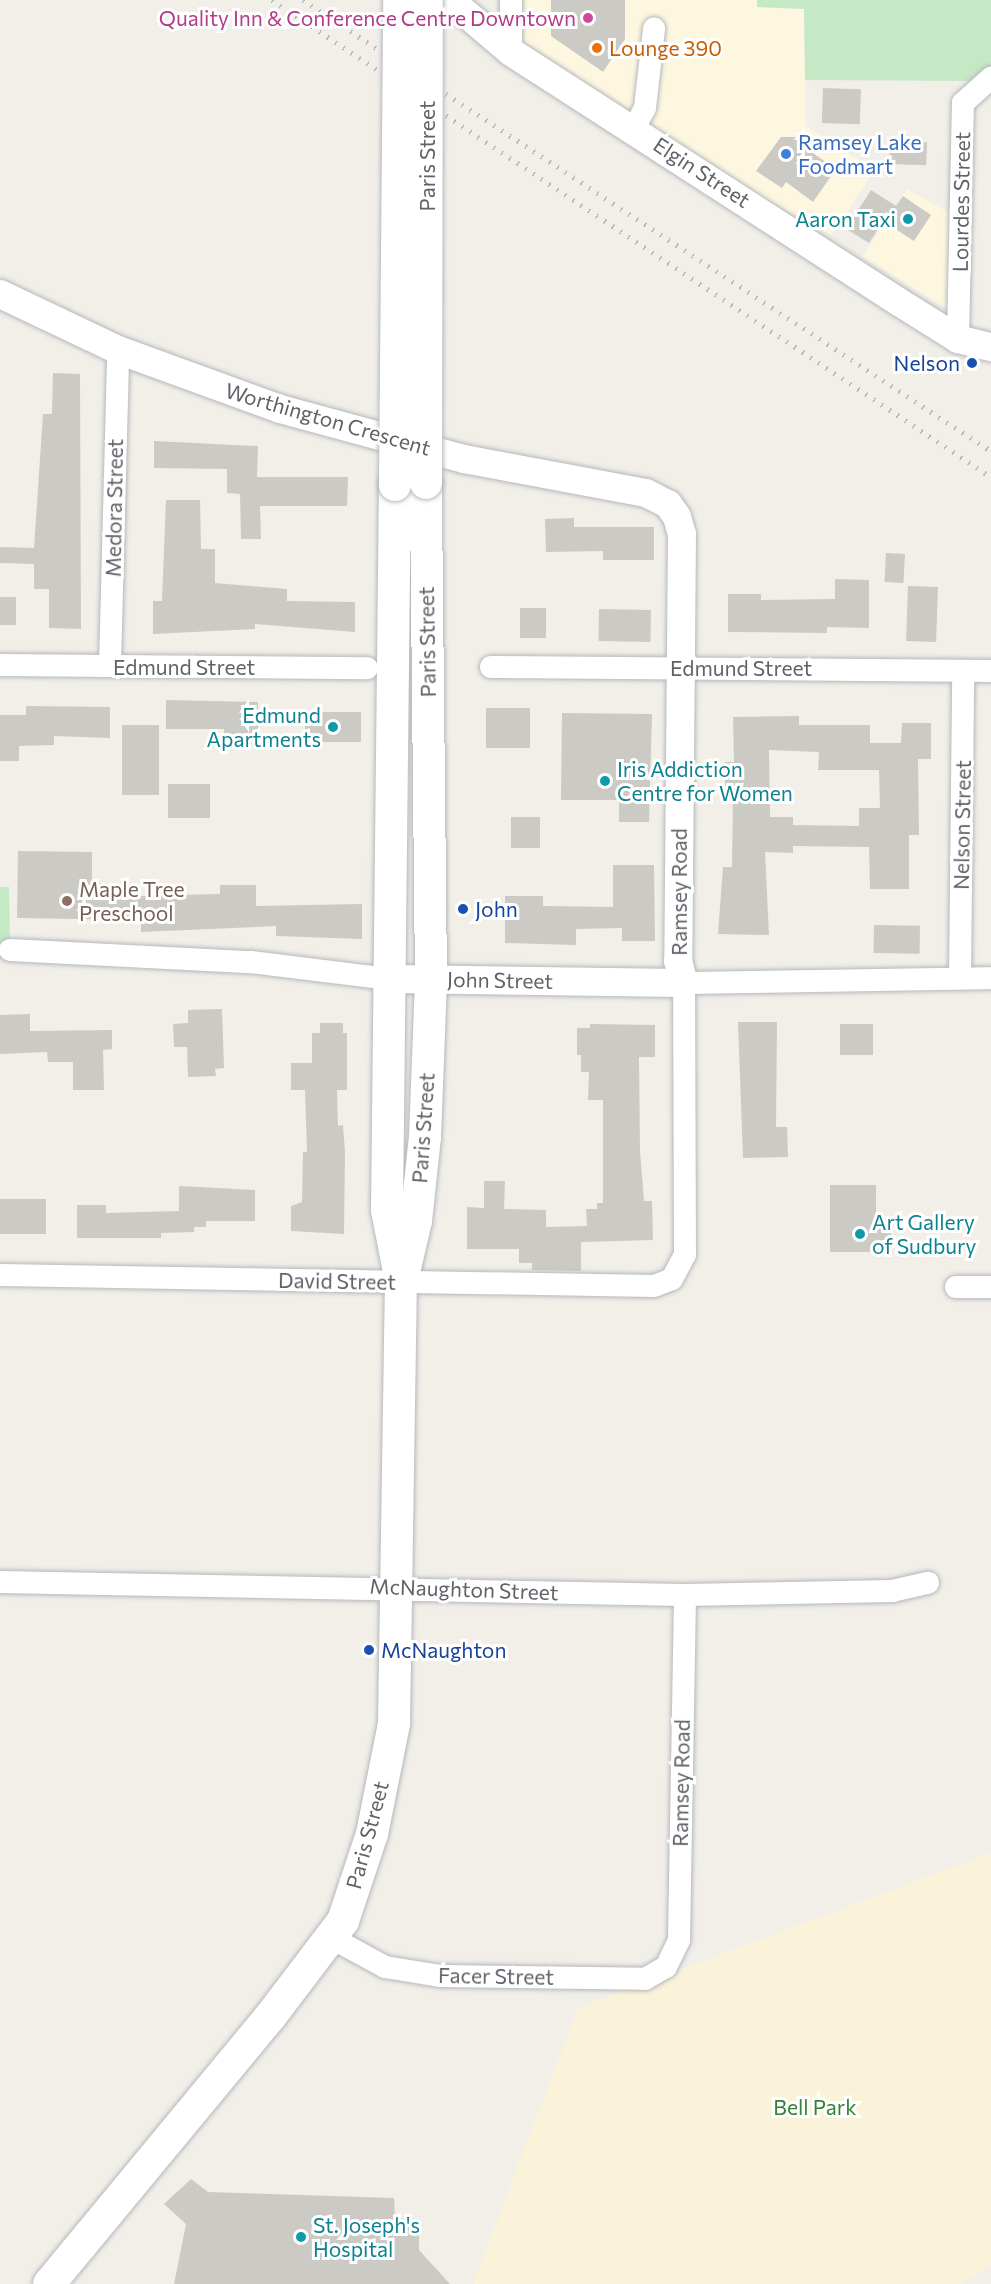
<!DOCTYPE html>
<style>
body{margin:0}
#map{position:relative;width:991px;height:2284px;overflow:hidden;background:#f1efe8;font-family:Commissioner,sans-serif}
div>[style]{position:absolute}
.commercial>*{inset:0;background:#fef7e0}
.green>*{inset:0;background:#c5e8c5}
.sand>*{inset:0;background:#fbf3d9}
.building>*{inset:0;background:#cccac5;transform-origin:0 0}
.roads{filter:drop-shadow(0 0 2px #b5b8bc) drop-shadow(0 0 2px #b5b8bc)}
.minor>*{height:22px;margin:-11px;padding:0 11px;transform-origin:11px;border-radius:11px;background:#fff}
.tertiary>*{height:28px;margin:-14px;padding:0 14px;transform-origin:14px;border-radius:14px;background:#fff}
.secondary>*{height:32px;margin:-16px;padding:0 16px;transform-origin:16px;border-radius:16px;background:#fff}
.rail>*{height:4.5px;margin-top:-2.25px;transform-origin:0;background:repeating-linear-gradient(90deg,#b6b7b8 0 1.5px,transparent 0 9.5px)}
.bridges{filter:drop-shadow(0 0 2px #b6babf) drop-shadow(0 0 2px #b6babf)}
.secondary-bridge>*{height:32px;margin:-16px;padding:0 16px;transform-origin:16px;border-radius:16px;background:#fff}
.dots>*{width:16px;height:16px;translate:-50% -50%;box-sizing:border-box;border:3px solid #fff;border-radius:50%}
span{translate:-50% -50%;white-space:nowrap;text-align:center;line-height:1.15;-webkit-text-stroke:6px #fff;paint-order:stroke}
.hotel-label{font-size:21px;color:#b23c85}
.right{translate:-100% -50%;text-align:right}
.food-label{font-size:21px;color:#c56008}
.left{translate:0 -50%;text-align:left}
.shop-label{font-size:21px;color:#366cbe}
.street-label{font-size:21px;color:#5f6368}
.culture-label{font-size:21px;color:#0d838f}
.transit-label{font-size:21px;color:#164399}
.education-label{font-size:21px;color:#785e54}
.park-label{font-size:21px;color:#348238}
</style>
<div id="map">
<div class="commercial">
<i style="clip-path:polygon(519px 0,757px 0,758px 7px,804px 9px,806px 126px,875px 170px,831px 235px,637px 127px,521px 46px)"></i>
<i style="clip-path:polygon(907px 189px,953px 215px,953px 313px,863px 256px)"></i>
</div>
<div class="green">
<i style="clip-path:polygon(757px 0,991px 0,991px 75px,982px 81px,805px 80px,804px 9px,757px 7px)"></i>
<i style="clip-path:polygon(0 887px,9px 887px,10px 948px,0 960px)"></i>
</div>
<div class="sand">
<i style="clip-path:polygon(991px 1853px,991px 2266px,961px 2284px,473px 2284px,578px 2008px)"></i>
</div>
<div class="building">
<i style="clip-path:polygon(551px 0,625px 0,625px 39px,603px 72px,551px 36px)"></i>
<i style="left:823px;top:88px;width:38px;height:35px;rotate:2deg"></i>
<i style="clip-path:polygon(781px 137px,815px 137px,807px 149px,836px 169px,813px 202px,786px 182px,782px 188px,756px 171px)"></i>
<i style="left:890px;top:141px;width:37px;height:23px;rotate:2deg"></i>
<i style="clip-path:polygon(871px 190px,896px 206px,903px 196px,931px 215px,914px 241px,883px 221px,869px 243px,846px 229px)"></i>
<i style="clip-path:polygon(53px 373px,80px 374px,81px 629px,49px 628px,49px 589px,34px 589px,34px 564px,0 563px,0 547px,34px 548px,43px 414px,52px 414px)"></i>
<i style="clip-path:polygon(154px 441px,258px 446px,257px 477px,348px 477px,347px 506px,260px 506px,261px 539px,241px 539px,240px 494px,227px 493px,227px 469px,154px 468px)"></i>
<i style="clip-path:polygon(166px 500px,200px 500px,201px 549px,215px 549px,215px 583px,287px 589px,287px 601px,355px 602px,355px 632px,255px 624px,255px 629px,153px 634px,153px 601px,162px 601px)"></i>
<i style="clip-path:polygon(574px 518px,574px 527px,654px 527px,654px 560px,603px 560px,603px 551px,546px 552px,545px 519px)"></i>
<i style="left:886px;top:553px;width:19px;height:29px;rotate:3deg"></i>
<i style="clip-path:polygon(835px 579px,869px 580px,869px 628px,827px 627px,827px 633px,728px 632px,728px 594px,761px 594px,761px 600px,835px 599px)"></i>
<i style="left:908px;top:586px;width:30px;height:55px;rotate:2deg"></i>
<i style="left:0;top:597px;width:16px;height:28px"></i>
<i style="left:520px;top:608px;width:26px;height:30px"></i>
<i style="left:599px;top:609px;width:52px;height:32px;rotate:1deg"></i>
<i style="clip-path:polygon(166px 700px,258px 702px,258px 739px,224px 739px,224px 729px,166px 729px)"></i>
<i style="clip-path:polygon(26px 706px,110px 707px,110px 738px,54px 736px,54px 745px,19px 746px,19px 761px,0 761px,0 715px,26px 715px)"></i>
<i style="left:486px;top:708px;width:44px;height:40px"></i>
<i style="left:305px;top:712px;width:56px;height:30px"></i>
<i style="clip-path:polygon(562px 713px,652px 714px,649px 822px,619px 822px,619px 800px,561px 800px)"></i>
<i style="clip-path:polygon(evenodd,799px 716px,799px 725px,870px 725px,870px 743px,901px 743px,902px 723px,931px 723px,931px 759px,918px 759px,919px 835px,909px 835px,909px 889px,870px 889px,869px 847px,793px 846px,793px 853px,765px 852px,769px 935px,718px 934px,723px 867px,732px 867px,733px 796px,725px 796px,725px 762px,734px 762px,733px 717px,799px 716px,769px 750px,819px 752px,818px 770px,879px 770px,880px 808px,859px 808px,859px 826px,793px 825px,793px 817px,770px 817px,769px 750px)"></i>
<i style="left:122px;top:725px;width:37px;height:70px"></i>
<i style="left:168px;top:784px;width:42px;height:34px"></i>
<i style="left:511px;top:817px;width:29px;height:31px"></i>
<i style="clip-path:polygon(18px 851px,92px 852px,92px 883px,137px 884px,138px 896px,220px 894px,220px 885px,256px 885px,256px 906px,362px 904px,362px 939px,276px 936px,276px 926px,141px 932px,141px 920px,17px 918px)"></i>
<i style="clip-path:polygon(613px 865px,654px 865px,655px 941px,622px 941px,622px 928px,576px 929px,576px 945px,505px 943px,505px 896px,543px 896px,543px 906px,613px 907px)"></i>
<i style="left:874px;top:925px;width:46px;height:28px;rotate:1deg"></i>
<i style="clip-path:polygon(222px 1009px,224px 1068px,215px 1069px,216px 1076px,188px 1077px,187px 1047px,174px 1047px,173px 1024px,188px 1023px,188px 1010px)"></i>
<i style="clip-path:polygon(30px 1014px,30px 1031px,112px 1030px,112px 1049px,103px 1050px,104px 1090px,73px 1090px,73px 1062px,48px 1062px,47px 1052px,0 1054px,0 1015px)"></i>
<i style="clip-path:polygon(738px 1022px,777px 1022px,776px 1127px,787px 1127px,788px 1157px,743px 1158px)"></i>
<i style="clip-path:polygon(320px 1023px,343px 1023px,343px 1033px,347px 1033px,347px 1090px,337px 1090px,338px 1126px,343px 1125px,345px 1152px,344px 1234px,291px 1231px,291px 1206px,302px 1202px,303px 1152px,307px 1152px,305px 1090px,291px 1090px,291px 1063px,312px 1063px,312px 1033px,320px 1033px)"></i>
<i style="clip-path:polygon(590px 1024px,655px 1025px,655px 1057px,639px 1057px,640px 1151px,644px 1201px,652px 1201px,653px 1240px,581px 1242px,581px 1271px,532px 1270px,532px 1263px,519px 1263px,519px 1249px,467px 1249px,467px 1207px,484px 1208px,484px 1181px,505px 1181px,504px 1209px,546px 1210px,546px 1227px,587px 1226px,586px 1209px,597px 1209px,597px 1203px,603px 1203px,603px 1100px,588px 1100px,589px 1072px,581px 1072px,581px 1055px,577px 1055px,577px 1028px,590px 1028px)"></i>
<i style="left:840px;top:1024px;width:33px;height:31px"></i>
<i style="clip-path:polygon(830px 1185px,876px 1185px,876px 1217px,891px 1217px,891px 1252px,830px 1252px)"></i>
<i style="clip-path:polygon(179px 1186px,255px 1190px,255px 1221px,206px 1221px,206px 1227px,194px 1227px,194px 1232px,161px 1233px,161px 1238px,77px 1238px,77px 1205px,106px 1205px,106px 1213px,179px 1211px)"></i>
<i style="left:0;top:1199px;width:46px;height:35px"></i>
<i style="clip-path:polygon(191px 2179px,208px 2192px,394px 2198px,395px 2218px,419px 2220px,419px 2250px,450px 2284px,174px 2284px,186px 2224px,164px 2204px)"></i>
</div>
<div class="roads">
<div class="minor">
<i style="left:511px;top:0;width:52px;rotate:90deg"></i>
<i style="left:634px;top:128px;width:23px;rotate:-61deg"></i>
<i style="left:645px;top:108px;width:80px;rotate:-83.5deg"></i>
<i style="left:958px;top:339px;width:236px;rotate:-88.8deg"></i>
<i style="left:963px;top:103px;width:38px;rotate:-42deg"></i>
<i style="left:0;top:665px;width:367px;rotate:0.5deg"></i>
<i style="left:110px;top:666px;width:316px;rotate:-88.5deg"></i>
<i style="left:491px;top:667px;width:500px;rotate:0.46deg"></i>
<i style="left:10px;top:950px;width:241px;rotate:2.9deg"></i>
<i style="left:251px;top:962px;width:140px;rotate:7deg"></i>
<i style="left:960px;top:978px;width:307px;rotate:-89.4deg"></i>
<i style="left:0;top:1275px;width:654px;rotate:0.96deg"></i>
<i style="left:654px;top:1286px;width:19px;rotate:-21deg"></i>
<i style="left:672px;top:1279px;width:27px;rotate:-62deg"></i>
<i style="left:685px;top:1255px;width:272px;rotate:-90.2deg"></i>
<i style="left:684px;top:983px;width:307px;rotate:-0.9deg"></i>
<i style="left:956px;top:1287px;width:35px"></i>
<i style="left:0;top:1582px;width:685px;rotate:1.09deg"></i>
<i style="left:685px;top:1595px;width:207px;rotate:-1.1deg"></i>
<i style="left:892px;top:1591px;width:37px;rotate:-13deg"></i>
<i style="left:330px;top:1937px;width:63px;rotate:28.6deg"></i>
<i style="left:385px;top:1967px;width:57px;rotate:9.1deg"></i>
<i style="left:441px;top:1976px;width:204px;rotate:0.8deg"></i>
<i style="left:645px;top:1979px;width:24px;rotate:-30deg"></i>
<i style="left:666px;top:1967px;width:30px;rotate:-64deg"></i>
<i style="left:679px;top:1940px;width:345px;rotate:-89deg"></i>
</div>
<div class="tertiary">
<i style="left:450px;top:0;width:80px;rotate:40.4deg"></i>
<i style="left:511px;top:52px;width:462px;rotate:32.8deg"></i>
<i style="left:899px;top:302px;width:70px;rotate:32.1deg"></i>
<i style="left:958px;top:339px;width:34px;rotate:14deg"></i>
<i style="left:0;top:294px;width:131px;rotate:25.4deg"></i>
<i style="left:118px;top:350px;width:172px;rotate:20deg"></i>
<i style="left:280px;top:409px;width:191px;rotate:15.2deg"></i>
<i style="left:464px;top:459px;width:185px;rotate:10.6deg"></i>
<i style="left:646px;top:493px;width:25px;rotate:27deg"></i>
<i style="left:668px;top:504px;width:16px;rotate:55deg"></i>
<i style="left:677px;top:517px;width:18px;rotate:74deg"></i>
<i style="left:682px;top:534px;width:427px;rotate:90.5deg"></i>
<i style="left:678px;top:961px;width:23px;rotate:75deg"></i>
<i style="left:684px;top:983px;width:294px;rotate:-179.2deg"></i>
</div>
<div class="secondary">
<i style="left:404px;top:1272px;width:52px;rotate:-76.8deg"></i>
<i style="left:416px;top:1221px;width:84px;rotate:-83.9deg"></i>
<i style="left:425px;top:1137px;width:157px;rotate:-87.8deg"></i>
<i style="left:431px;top:980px;width:497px;rotate:-90.6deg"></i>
<i style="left:49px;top:2284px;width:347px;rotate:-50.4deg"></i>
<i style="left:270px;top:2017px;width:121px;rotate:-52.8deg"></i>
<i style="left:343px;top:1921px;width:92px;rotate:-71.6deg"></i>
<i style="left:372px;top:1834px;width:112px;rotate:-78.7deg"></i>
<i style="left:394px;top:1724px;width:442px;rotate:-89.1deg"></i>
<i style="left:401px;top:1282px;width:73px;rotate:-101deg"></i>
<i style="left:387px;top:1210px;width:725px;rotate:-89.37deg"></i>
</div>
</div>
<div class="rail">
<i style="left:272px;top:0;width:863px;rotate:33.56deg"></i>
<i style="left:303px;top:0;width:823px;rotate:33.25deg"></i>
</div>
<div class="bridges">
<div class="secondary-bridge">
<i style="left:426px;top:483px;width:483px;rotate:-89.9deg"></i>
<i style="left:395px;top:485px;width:485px;rotate:-89.5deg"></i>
</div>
</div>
<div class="dots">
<i style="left:588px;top:18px;background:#d1479c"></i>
<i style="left:597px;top:48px;background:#e8710a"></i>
<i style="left:786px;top:154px;background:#3f7fe0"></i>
<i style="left:908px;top:219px;background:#0f9aa8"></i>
<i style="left:972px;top:363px;background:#1a4fb4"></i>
<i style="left:333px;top:727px;background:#0f9aa8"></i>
<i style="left:605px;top:781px;background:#0f9aa8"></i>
<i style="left:67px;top:901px;background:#8d6e63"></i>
<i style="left:463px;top:909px;background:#1a4fb4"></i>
<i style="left:860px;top:1234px;background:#0f9aa8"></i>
<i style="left:369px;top:1650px;background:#1a4fb4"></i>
<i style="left:301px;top:2237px;background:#0f9aa8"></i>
</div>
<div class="hotel-label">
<span class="right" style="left:576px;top:18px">Quality Inn &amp; Conference Centre Downtown</span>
</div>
<div class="food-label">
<span class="left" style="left:609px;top:48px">Lounge 390</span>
</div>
<div class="shop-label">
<span class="left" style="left:798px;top:154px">Ramsey Lake<br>Foodmart</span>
</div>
<div class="street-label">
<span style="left:427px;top:156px;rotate:-90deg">Paris Street</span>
<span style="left:702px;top:172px;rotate:33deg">Elgin Street</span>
<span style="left:961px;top:202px;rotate:-89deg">Lourdes Street</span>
<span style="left:328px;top:419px;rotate:16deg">Worthington Crescent</span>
<span style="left:114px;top:508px;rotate:-89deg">Medora Street</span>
<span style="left:427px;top:642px;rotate:-91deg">Paris Street</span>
<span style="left:184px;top:667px">Edmund Street</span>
<span style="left:741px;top:668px">Edmund Street</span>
<span style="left:962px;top:825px;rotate:-89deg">Nelson Street</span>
<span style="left:679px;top:892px;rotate:-90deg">Ramsey Road</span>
<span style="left:500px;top:980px;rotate:1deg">John Street</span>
<span style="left:423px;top:1128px;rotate:-86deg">Paris Street</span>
<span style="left:337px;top:1281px;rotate:1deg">David Street</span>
<span style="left:464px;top:1589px;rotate:2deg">McNaughton Street</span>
<span style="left:681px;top:1783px;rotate:-89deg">Ramsey Road</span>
<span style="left:367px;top:1835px;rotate:-75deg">Paris Street</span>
<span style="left:496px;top:1976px;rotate:1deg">Facer Street</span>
</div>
<div class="culture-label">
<span class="right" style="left:896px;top:219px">Aaron Taxi</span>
<span class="right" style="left:321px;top:727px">Edmund<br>Apartments</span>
<span class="left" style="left:617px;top:781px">Iris Addiction<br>Centre for Women</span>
<span class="left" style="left:872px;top:1234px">Art Gallery<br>of Sudbury</span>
<span class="left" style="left:313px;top:2237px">St. Joseph's<br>Hospital</span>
</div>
<div class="transit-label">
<span class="right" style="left:960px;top:363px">Nelson</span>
<span class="left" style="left:475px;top:909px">John</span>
<span class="left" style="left:381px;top:1650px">McNaughton</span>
</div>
<div class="education-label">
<span class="left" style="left:79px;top:901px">Maple Tree<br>Preschool</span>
</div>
<div class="park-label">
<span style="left:815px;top:2107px">Bell Park</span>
</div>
</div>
